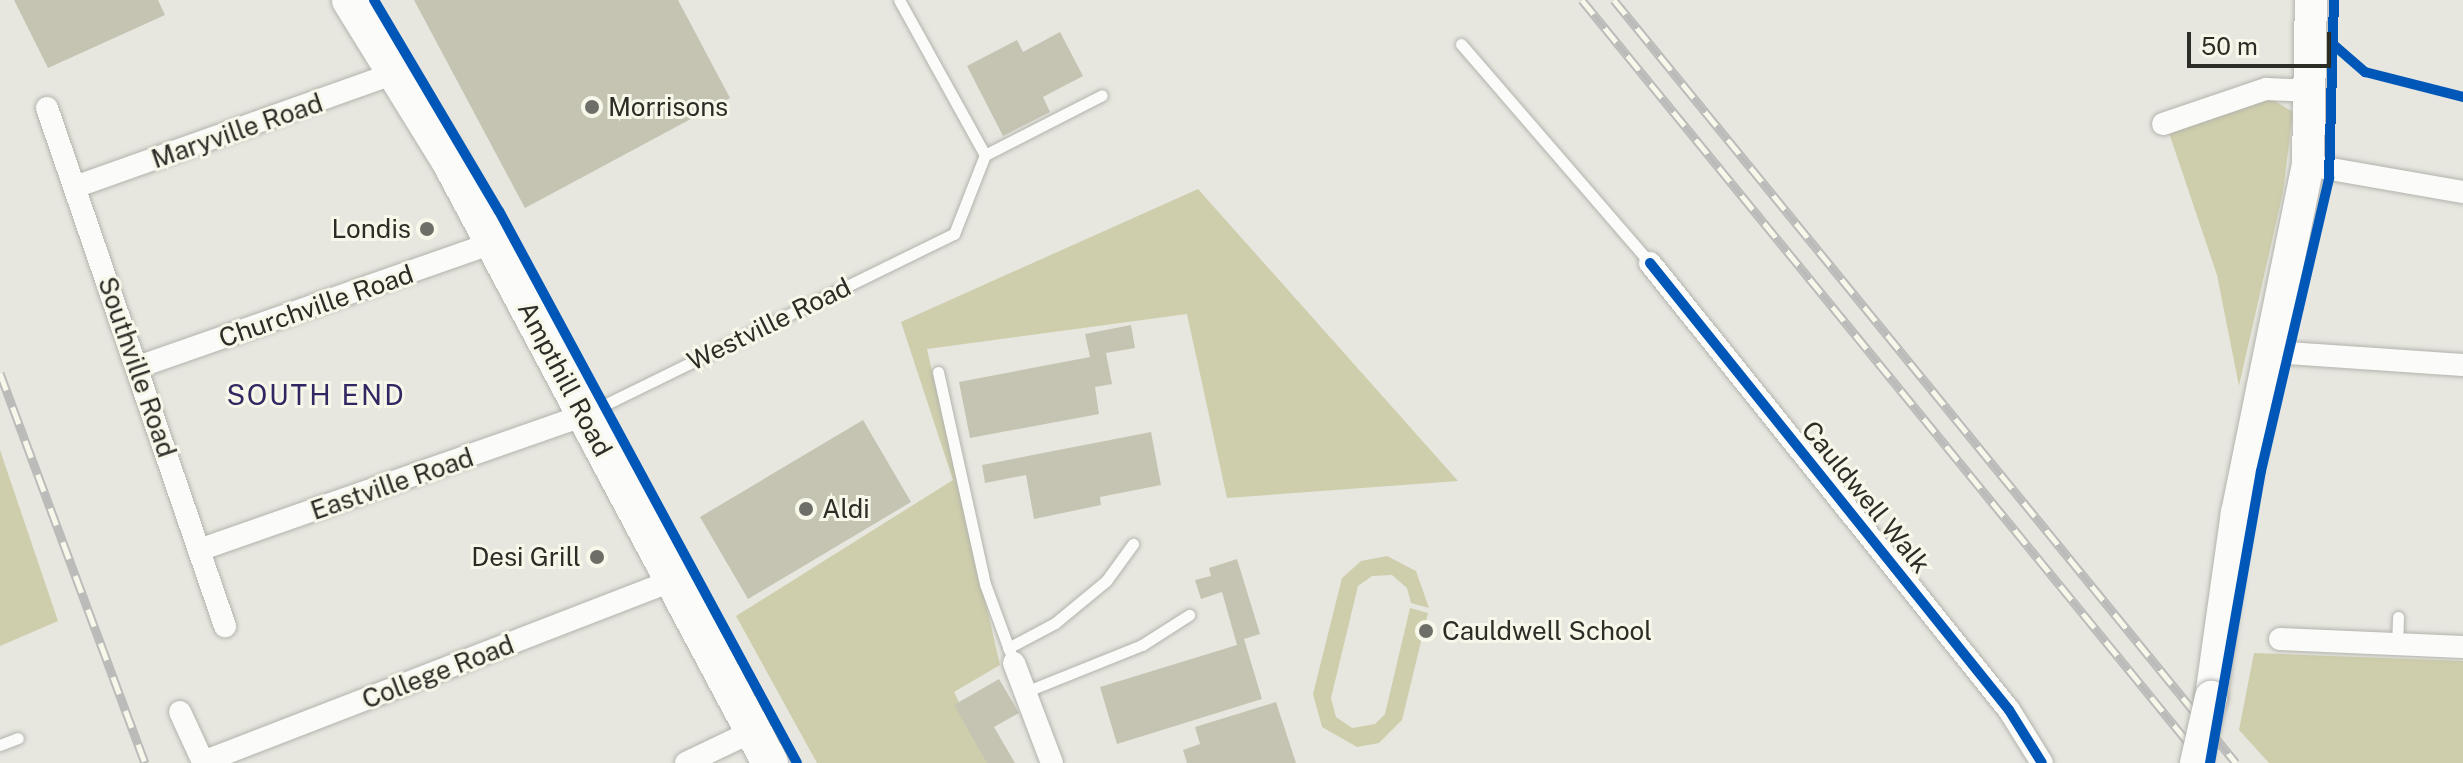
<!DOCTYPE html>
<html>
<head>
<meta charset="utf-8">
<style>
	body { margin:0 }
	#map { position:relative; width:2463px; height:763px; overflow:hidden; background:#e7e7e0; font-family:"Public Sans",sans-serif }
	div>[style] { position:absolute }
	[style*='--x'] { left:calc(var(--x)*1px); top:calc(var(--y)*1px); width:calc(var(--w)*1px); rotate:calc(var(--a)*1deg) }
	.green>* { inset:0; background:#ceceac }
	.building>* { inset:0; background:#c5c4b2 }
	.roads { filter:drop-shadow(0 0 2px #b3b3ad) drop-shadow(0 0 2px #b3b3ad) }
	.lane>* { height:11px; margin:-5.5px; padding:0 5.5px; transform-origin:5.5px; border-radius:5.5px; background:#fbfbfa }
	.street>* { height:22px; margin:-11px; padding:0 11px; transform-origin:11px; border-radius:11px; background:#fbfbfa }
	.secondary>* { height:32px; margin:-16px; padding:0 16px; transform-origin:16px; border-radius:16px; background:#fbfbfa }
	.primary>* { height:36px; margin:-18px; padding:0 18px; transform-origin:18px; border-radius:18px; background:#fbfbfa }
	.rail>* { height:9px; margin-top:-4.5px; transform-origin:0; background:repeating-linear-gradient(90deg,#f7f7ea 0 18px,#bbbbba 0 36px); box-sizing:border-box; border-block:2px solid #bbbbba }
	.bridges { filter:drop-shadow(0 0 2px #b3b3ad) drop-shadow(0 0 2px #b3b3ad) }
	.secondary-bridge>* { height:32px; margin:-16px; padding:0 16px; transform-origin:16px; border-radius:16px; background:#fbfbfa }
	.cycleway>* { height:10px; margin:-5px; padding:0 5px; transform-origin:5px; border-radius:5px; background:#0057b8 }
	.dots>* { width:22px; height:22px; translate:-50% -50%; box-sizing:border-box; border:4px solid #f7f7ea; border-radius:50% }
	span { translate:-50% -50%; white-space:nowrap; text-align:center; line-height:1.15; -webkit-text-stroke:6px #f7f7ea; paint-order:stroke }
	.poi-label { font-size:26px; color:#2d2d28 }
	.left { translate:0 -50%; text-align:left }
	.right { translate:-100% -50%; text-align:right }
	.street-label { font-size:26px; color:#2d2d28 }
	.neighbourhood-label { font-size:28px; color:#322762; letter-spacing:2px }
	.scale { position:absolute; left:2187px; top:32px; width:144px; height:36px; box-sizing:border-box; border:4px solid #2d2d28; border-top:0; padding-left:10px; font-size:24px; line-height:28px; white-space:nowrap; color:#2d2d28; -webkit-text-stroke:6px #f7f7ea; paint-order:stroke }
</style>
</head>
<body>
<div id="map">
	<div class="green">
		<i style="clip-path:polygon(2270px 98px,2293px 112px,2283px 192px,2239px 386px,2217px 275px,2168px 130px)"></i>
		<i style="clip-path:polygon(1198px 189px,1458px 481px,1227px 498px,1187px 314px,927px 349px,1000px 665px,954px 692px,990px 763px,817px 763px,736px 616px,953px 480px,901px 322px)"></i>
		<i style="clip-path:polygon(0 450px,58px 621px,0 646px)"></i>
		<i style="clip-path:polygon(1387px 556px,1416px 571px,1429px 608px,1411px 603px,1407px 588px,1392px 575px,1372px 576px,1358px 586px,1331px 698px,1336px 717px,1352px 728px,1375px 724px,1385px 714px,1410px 608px,1428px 613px,1402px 720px,1379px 743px,1357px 747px,1322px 727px,1313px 694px,1342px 578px,1361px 561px)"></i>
		<i style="clip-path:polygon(2254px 653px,2463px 661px,2463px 763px,2269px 763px,2239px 730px)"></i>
	</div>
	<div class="building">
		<i style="clip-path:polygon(14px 0,158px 0,165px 15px,48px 68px)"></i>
		<i style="clip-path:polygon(414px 0,678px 0,730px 98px,525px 208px)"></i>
		<i style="clip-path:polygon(1060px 32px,1083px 76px,1043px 97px,1050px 112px,1003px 136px,967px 66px,1017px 40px,1023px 52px)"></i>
		<i style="clip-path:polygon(1131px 325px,1135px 348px,1106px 353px,1112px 384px,1095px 387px,1099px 414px,970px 438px,959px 382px,1090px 357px,1085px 334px)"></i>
		<i style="clip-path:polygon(863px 420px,911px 502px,748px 599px,700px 517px)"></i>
		<i style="clip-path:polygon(1151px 432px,1161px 485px,1100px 497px,1101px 505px,1034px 519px,1026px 475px,985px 483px,982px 465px)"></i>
		<i style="clip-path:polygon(1237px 559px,1260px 634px,1244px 639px,1262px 699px,1117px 744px,1100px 687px,1237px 645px,1222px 592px,1201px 599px,1195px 580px,1211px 576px,1209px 568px)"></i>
		<i style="clip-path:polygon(999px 679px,1019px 713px,994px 727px,1015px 763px,987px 763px,954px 705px)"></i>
		<i style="clip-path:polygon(1276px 702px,1296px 763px,1187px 763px,1183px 750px,1200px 744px,1195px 727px)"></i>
	</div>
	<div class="roads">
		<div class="lane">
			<i style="--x:1461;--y:44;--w:289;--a:49.2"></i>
			<i style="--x:985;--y:155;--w:131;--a:-27.1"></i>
			<i style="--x:938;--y:372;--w:217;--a:77.5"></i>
			<i style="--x:985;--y:584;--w:84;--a:69.8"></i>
			<i style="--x:588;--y:413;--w:407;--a:-26.1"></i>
			<i style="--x:954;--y:234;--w:85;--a:-68.6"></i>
			<i style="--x:985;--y:155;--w:177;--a:-119"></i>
			<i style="--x:2397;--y:647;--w:30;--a:-88"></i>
			<i style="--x:1008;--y:648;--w:53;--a:-28"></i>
			<i style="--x:1055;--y:623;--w:66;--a:-39.5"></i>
			<i style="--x:1106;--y:581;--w:46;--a:-53.9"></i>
			<i style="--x:1025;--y:692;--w:126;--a:-21.9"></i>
			<i style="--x:1142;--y:645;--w:56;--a:-32.6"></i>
			<i style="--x:0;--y:745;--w:19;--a:-21"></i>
		</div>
		<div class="street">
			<i style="--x:47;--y:108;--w:548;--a:71.04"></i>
			<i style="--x:2163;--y:124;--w:109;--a:-18.8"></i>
			<i style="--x:2266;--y:89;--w:48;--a:2.4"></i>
			<i style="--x:2308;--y:165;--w:157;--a:9.9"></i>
			<i style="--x:75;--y:187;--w:343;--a:-19.6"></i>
			<i style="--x:1650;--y:263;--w:573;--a:51.23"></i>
			<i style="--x:2009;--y:710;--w:62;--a:58.1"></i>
			<i style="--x:2273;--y:352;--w:190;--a:3.9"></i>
			<i style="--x:138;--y:367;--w:377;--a:-19.3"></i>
			<i style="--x:199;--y:550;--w:408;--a:-19.3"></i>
			<i style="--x:2280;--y:639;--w:183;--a:2.5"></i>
			<i style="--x:1014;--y:663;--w:107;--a:69.2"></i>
			<i style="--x:180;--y:712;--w:55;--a:65.3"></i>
			<i style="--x:203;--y:762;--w:502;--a:-21.14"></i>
			<i style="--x:686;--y:763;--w:72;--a:-25.5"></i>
		</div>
		<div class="secondary">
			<i style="--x:2211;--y:697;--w:186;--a:-82"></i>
			<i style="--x:2237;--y:513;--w:355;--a:-78.5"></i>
			<i style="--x:2308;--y:165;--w:165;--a:-89"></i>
		</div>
		<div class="primary">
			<i style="--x:350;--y:0;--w:188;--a:58.3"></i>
			<i style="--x:449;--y:160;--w:683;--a:61.97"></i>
		</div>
	</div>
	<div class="rail">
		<i style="--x:1582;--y:0;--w:985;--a:50.77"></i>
		<i style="--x:1614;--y:0;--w:984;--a:50.81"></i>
		<i style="--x:0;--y:373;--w:416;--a:69.6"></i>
	</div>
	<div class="bridges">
		<div class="secondary-bridge">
			<i style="--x:2196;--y:763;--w:68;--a:-77.2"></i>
		</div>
	</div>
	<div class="cycleway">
		<i style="--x:374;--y:0;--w:245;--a:59.4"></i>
		<i style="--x:499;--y:211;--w:627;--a:61.64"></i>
		<i style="--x:2335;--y:46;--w:40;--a:41"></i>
		<i style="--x:2365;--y:72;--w:101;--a:14.3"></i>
		<i style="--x:1650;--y:263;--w:573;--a:51.23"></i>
		<i style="--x:2009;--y:710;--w:62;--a:58.1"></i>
		<i style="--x:2210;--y:763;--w:296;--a:-80.1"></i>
		<i style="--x:2261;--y:471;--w:301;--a:-76.9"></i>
		<i style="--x:2329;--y:178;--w:178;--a:-88.4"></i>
	</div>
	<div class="dots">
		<i style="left:592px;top:107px;background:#6e6e68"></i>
		<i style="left:427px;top:229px;background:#6e6e68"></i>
		<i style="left:806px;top:509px;background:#6e6e68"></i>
		<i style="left:597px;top:557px;background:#6e6e68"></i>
		<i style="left:1426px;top:631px;background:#6e6e68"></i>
	</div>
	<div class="poi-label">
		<span class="left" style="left:608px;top:107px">Morrisons</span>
		<span class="right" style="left:411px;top:229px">Londis</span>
		<span class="left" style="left:822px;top:509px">Aldi</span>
		<span class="right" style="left:581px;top:557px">Desi Grill</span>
		<span class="left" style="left:1442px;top:631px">Cauldwell School</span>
	</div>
	<div class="street-label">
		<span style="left:237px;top:131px;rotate:-19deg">Maryville Road</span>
		<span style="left:316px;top:306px;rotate:-19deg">Churchville Road</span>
		<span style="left:769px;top:324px;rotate:-26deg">Westville Road</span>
		<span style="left:137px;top:367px;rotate:71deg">Southville Road</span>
		<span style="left:565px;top:379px;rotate:62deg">Ampthill Road</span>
		<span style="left:392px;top:484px;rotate:-19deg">Eastville Road</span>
		<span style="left:1866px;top:497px;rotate:51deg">Cauldwell Walk</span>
		<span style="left:438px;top:672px;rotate:-21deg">College Road</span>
	</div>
	<div class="neighbourhood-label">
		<span style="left:316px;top:395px">SOUTH END</span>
	</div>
	<div class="scale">50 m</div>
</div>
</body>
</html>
